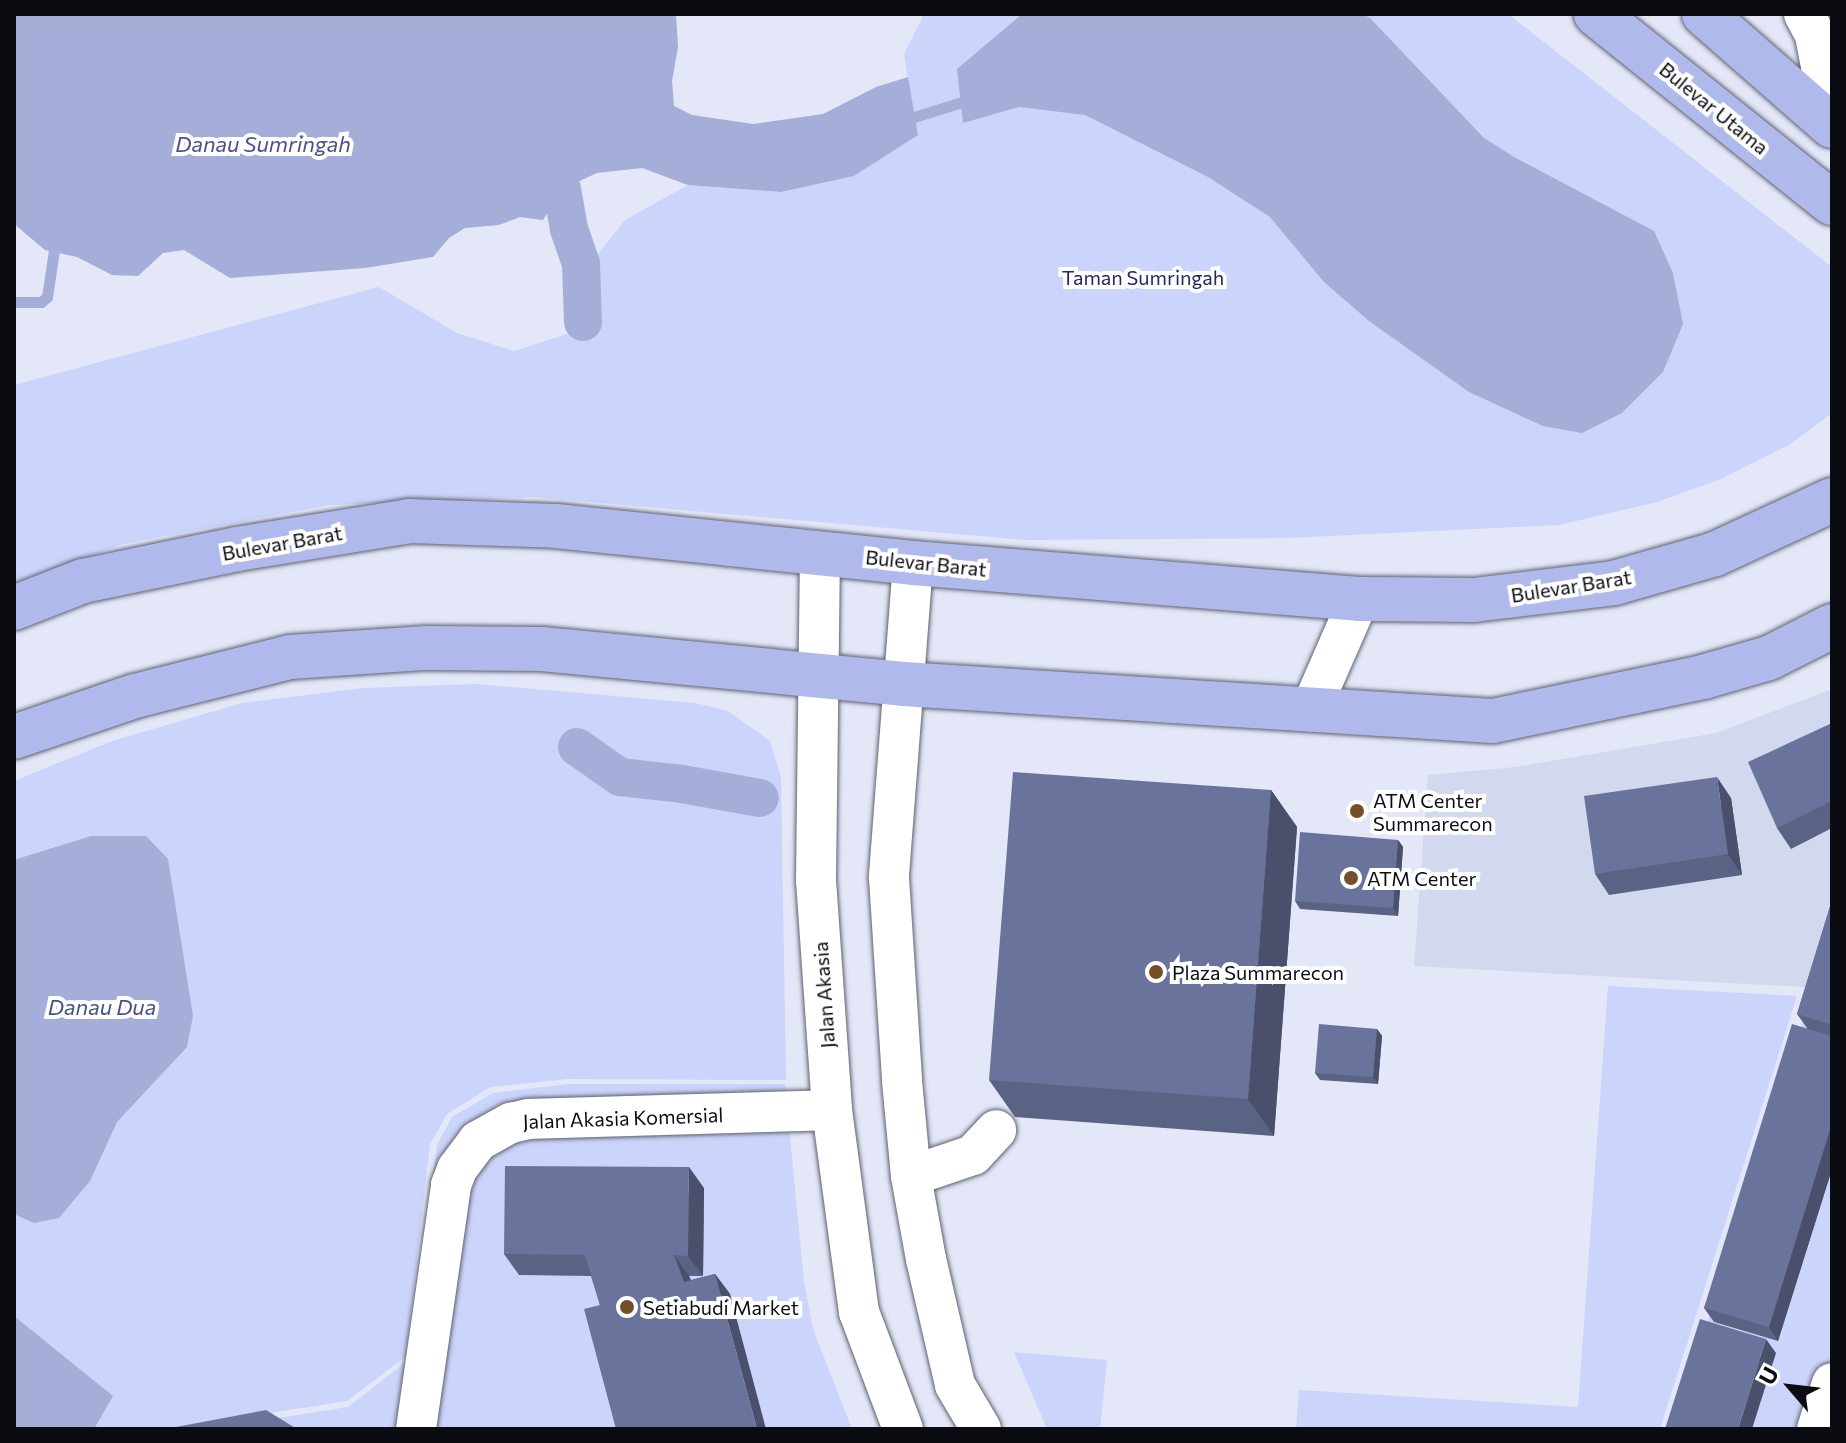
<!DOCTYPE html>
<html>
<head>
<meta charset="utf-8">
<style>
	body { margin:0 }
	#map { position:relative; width:1846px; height:1443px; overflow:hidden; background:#e3e7f8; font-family:Commissioner,sans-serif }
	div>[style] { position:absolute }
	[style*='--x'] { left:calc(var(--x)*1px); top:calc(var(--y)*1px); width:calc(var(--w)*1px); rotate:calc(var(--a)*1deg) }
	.built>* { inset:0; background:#d2d8ee }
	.green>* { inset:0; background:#cbd4fa }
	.water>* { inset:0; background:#a4aed9 }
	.stream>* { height:11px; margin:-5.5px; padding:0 5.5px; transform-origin:5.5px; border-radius:5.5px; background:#a4aed9 }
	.canal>* { height:38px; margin:-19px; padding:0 19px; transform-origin:19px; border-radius:19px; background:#a4aed9 }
	.roads { filter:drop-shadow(0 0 2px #5f6270) drop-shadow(0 0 2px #5f6270) }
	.minor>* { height:40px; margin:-20px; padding:0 20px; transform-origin:20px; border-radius:20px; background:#fff }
	.major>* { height:44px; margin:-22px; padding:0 22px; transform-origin:22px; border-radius:22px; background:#b0b9ec }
	.wall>* { inset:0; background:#5b6385 }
	.shaded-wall>* { inset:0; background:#4a506c }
	.building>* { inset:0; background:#6a739b }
	.dots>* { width:22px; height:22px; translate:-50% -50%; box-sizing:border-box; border:4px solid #fff; border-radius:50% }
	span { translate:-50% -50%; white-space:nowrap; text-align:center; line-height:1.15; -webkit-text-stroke:8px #fff; paint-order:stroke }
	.street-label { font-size:20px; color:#0b0c12 }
	.park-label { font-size:20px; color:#23295e }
	.poi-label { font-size:20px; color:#0b0c12 }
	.left { translate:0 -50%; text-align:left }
	.water-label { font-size:22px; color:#48518a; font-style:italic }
	.frame { position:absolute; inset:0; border:16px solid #0b0c12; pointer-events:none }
	.north { position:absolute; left:1750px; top:1347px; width:80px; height:80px; -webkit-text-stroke:6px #fff; paint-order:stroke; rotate:298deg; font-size:22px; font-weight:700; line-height:32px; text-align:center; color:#0b0c12 }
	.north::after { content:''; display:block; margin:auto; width:28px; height:36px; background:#0b0c12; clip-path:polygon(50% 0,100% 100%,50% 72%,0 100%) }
</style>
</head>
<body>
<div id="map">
	<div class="built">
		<i style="clip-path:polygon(1832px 689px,1832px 900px,1805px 987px,1414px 966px,1428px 775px,1516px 767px,1716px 733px)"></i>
	</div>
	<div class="green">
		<i style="clip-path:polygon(924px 14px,1508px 14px,1832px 267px,1832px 413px,1789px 445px,1721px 479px,1657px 502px,1559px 525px,1289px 538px,1024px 540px,533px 497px,330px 505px,123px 544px,14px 583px,14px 385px,379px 287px,457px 333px,514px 351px,598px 324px,597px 255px,625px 220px,688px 185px,781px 192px,854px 176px,917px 135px,904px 54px)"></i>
		<i style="clip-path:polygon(475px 684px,695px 703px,728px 711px,770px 741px,781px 778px,786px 1080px,568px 1079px,490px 1087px,447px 1114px,430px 1144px,406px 1356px,347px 1401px,168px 1429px,14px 1429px,14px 781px,112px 741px,242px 703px,364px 688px)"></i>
		<i style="clip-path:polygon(1832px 929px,1832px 1429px,1674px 1429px)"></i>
		<i style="clip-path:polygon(1608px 986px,1797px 996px,1660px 1429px,1296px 1429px,1299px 1390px,1578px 1407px)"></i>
		<i style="clip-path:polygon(568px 1084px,785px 1084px,804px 1282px,813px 1329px,852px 1429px,208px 1429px,348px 1407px,411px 1358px,437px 1145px,452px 1117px,493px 1093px)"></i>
		<i style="clip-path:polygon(1014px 1352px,1107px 1360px,1100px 1429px,1047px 1429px)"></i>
	</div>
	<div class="water">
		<i style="clip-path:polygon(14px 14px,676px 14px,678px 47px,672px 81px,674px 106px,692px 115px,753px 124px,823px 114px,876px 87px,908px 77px,918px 135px,854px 176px,781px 192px,688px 185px,642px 168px,597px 173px,562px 189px,543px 220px,520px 217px,499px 225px,465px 228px,449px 238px,433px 257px,365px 268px,230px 278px,184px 250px,163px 253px,138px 276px,112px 275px,77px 257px,45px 250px,14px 224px)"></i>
		<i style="clip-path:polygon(1022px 14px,1362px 14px,1370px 18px,1484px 138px,1514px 157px,1654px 231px,1673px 273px,1683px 324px,1663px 372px,1622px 413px,1582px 433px,1543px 426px,1469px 392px,1369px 321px,1324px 282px,1270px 217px,1208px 177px,1085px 115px,1019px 107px,963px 123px,957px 69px)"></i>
		<i style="clip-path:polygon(91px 836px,146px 836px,168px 859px,193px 1016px,187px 1047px,117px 1122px,90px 1181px,59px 1218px,34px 1223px,14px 1214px,14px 860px)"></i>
		<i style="clip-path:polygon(14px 1316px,113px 1396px,94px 1429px,14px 1429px)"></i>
	</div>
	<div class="stream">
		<i style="--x:901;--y:121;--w:74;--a:-17.2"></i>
		<i style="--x:14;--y:302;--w:27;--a:0"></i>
		<i style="--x:41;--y:302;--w:8;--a:-40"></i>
		<i style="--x:47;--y:297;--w:61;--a:-81.5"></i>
	</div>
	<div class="canal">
		<i style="--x:562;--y:189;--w:41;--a:80.1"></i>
		<i style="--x:569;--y:229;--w:37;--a:71"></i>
		<i style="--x:581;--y:264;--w:58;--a:88"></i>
		<i style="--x:577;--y:747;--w:52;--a:34.9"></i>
		<i style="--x:620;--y:777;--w:62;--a:6.4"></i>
		<i style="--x:682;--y:784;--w:79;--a:10.2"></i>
	</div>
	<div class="roads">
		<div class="minor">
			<i style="--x:1804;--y:14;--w:24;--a:62"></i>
			<i style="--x:1815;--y:35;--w:43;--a:79.2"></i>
			<i style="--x:1823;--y:77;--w:36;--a:98"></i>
			<i style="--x:820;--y:552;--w:328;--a:90.7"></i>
			<i style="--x:816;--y:880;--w:231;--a:86"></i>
			<i style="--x:832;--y:1110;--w:204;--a:82.4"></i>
			<i style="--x:859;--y:1312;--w:125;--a:69.4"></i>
			<i style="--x:913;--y:563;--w:316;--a:94.4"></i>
			<i style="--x:889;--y:878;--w:203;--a:86.3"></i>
			<i style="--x:902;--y:1081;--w:95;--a:84.6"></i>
			<i style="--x:911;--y:1176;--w:84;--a:79.8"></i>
			<i style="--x:926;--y:1259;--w:129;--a:77"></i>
			<i style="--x:955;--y:1385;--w:51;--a:59.4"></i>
			<i style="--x:1310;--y:711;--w:122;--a:-66.4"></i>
			<i style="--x:911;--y:1176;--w:65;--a:-18.7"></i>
			<i style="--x:973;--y:1155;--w:34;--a:-47"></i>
			<i style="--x:416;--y:1429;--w:246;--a:-81.8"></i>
			<i style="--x:451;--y:1185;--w:17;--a:-69"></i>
			<i style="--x:457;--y:1169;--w:35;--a:-53"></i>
			<i style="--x:478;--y:1141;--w:38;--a:-29"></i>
			<i style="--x:511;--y:1123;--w:18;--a:-13"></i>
			<i style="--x:529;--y:1119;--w:303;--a:-1.7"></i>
			<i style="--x:1817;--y:1429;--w:48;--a:-71.9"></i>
		</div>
		<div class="major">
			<i style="--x:1596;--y:14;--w:302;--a:38.7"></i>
			<i style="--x:1704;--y:14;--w:170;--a:41.2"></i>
			<i style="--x:14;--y:608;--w:74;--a:-21.4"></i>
			<i style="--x:83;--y:581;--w:157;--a:-11.7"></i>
			<i style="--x:237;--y:549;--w:174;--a:-9.2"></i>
			<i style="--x:409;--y:521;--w:147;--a:1.9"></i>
			<i style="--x:556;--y:526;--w:359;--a:5.9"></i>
			<i style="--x:913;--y:563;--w:447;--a:4.6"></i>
			<i style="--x:1359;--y:599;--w:115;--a:0.5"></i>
			<i style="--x:1474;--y:600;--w:141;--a:-6.9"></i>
			<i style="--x:1614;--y:583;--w:105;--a:-16"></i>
			<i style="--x:1715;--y:554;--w:129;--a:-24.8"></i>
			<i style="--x:14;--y:737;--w:128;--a:-18.7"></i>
			<i style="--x:135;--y:696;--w:160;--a:-14.1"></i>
			<i style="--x:290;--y:657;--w:137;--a:-3.8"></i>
			<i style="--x:427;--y:648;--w:115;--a:0.5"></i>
			<i style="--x:542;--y:649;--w:363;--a:5.5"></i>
			<i style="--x:903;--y:684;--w:591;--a:3.59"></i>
			<i style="--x:1493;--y:721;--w:215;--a:-11.8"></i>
			<i style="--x:1703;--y:677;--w:69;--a:-16.1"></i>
			<i style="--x:1769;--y:658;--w:71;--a:-26.9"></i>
		</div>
	</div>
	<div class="wall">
		<i style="clip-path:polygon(1832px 723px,1832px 828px,1791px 849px,1777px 828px)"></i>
		<i style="clip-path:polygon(1271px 790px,1297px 827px,1274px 1136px,1015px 1117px,989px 1080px)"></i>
		<i style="clip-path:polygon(1731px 798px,1742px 875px,1609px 895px,1595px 874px)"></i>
		<i style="clip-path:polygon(1398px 840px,1403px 847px,1398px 916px,1300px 909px,1295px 901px)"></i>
		<i style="clip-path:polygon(1832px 900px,1832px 1169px,1778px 1341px,1714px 1322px,1704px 1308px,1807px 1028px,1797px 1014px)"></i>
		<i style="clip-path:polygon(1377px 1029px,1382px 1036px,1378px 1084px,1320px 1080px,1315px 1073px)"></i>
		<i style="clip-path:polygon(704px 1188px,703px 1276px,689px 1276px,691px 1280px,715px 1274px,730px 1294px,600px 1305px,591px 1276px,519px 1275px,504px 1254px)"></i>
	</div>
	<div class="shaded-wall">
		<i style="clip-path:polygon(1717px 777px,1731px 798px,1742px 875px,1728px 854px)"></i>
		<i style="clip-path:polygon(1271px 790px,1297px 827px,1274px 1136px,1248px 1099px)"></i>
		<i style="clip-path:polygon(1398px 840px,1403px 847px,1398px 916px,1393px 908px)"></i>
		<i style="clip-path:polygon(1377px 1029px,1382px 1036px,1378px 1084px,1373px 1077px)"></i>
		<i style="clip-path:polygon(1832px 1123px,1832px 1169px,1778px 1341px,1769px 1327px)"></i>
		<i style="clip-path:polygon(689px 1167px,704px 1188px,703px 1276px,688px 1256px)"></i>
		<i style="clip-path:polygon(674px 1255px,689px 1276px,699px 1303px,684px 1282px)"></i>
		<i style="clip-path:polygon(715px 1274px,730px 1294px,766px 1429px,757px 1429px)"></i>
		<i style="clip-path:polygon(1766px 1339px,1776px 1353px,1752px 1429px,1738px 1429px)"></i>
	</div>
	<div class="building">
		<i style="clip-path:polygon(1832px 723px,1832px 801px,1777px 828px,1748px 762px)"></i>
		<i style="clip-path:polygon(1013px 772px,1271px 790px,1248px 1099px,989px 1080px)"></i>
		<i style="clip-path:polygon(1717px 777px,1728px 854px,1595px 874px,1584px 796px)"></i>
		<i style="clip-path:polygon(1300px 832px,1398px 840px,1393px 908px,1295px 901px)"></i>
		<i style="clip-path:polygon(1832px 900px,1832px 1025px,1797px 1014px)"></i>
		<i style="clip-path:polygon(1319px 1024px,1377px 1029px,1373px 1077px,1315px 1073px)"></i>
		<i style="clip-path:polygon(1792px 1024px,1832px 1036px,1832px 1123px,1769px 1327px,1704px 1308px)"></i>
		<i style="clip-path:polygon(505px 1166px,689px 1167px,688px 1256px,674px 1255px,684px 1282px,715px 1274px,757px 1429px,616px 1429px,584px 1309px,600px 1305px,585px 1255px,504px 1254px)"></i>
		<i style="clip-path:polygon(1700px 1319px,1766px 1339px,1738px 1429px,1665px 1429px)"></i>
		<i style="clip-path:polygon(266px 1410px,297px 1429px,165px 1429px)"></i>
	</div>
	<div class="dots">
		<i style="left:1357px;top:811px;background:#744f2a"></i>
		<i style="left:1351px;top:878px;background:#744f2a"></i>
		<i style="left:1156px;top:972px;background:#744f2a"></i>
		<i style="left:627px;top:1307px;background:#744f2a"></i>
	</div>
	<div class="street-label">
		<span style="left:1714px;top:108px;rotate:39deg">Bulevar Utama</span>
		<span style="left:282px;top:543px;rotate:-10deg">Bulevar Barat</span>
		<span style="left:926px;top:563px;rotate:6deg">Bulevar Barat</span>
		<span style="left:1571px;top:586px;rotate:-9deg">Bulevar Barat</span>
		<span style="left:824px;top:995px;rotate:-94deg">Jalan Akasia</span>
		<span style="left:623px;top:1118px;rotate:-2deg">Jalan Akasia Komersial</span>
	</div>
	<div class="park-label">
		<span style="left:1143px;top:277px">Taman Sumringah</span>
	</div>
	<div class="poi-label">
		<span class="left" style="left:1373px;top:812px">ATM Center<br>Summarecon</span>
		<span class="left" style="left:1367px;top:878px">ATM Center</span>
		<span class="left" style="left:1172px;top:972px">Plaza Summarecon</span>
		<span class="left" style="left:643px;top:1307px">Setiabudi Market</span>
	</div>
	<div class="water-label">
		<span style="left:263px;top:144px">Danau Sumringah</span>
		<span style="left:102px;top:1007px">Danau Dua</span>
	</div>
	<div class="frame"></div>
	<div class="north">U</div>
</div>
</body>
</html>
